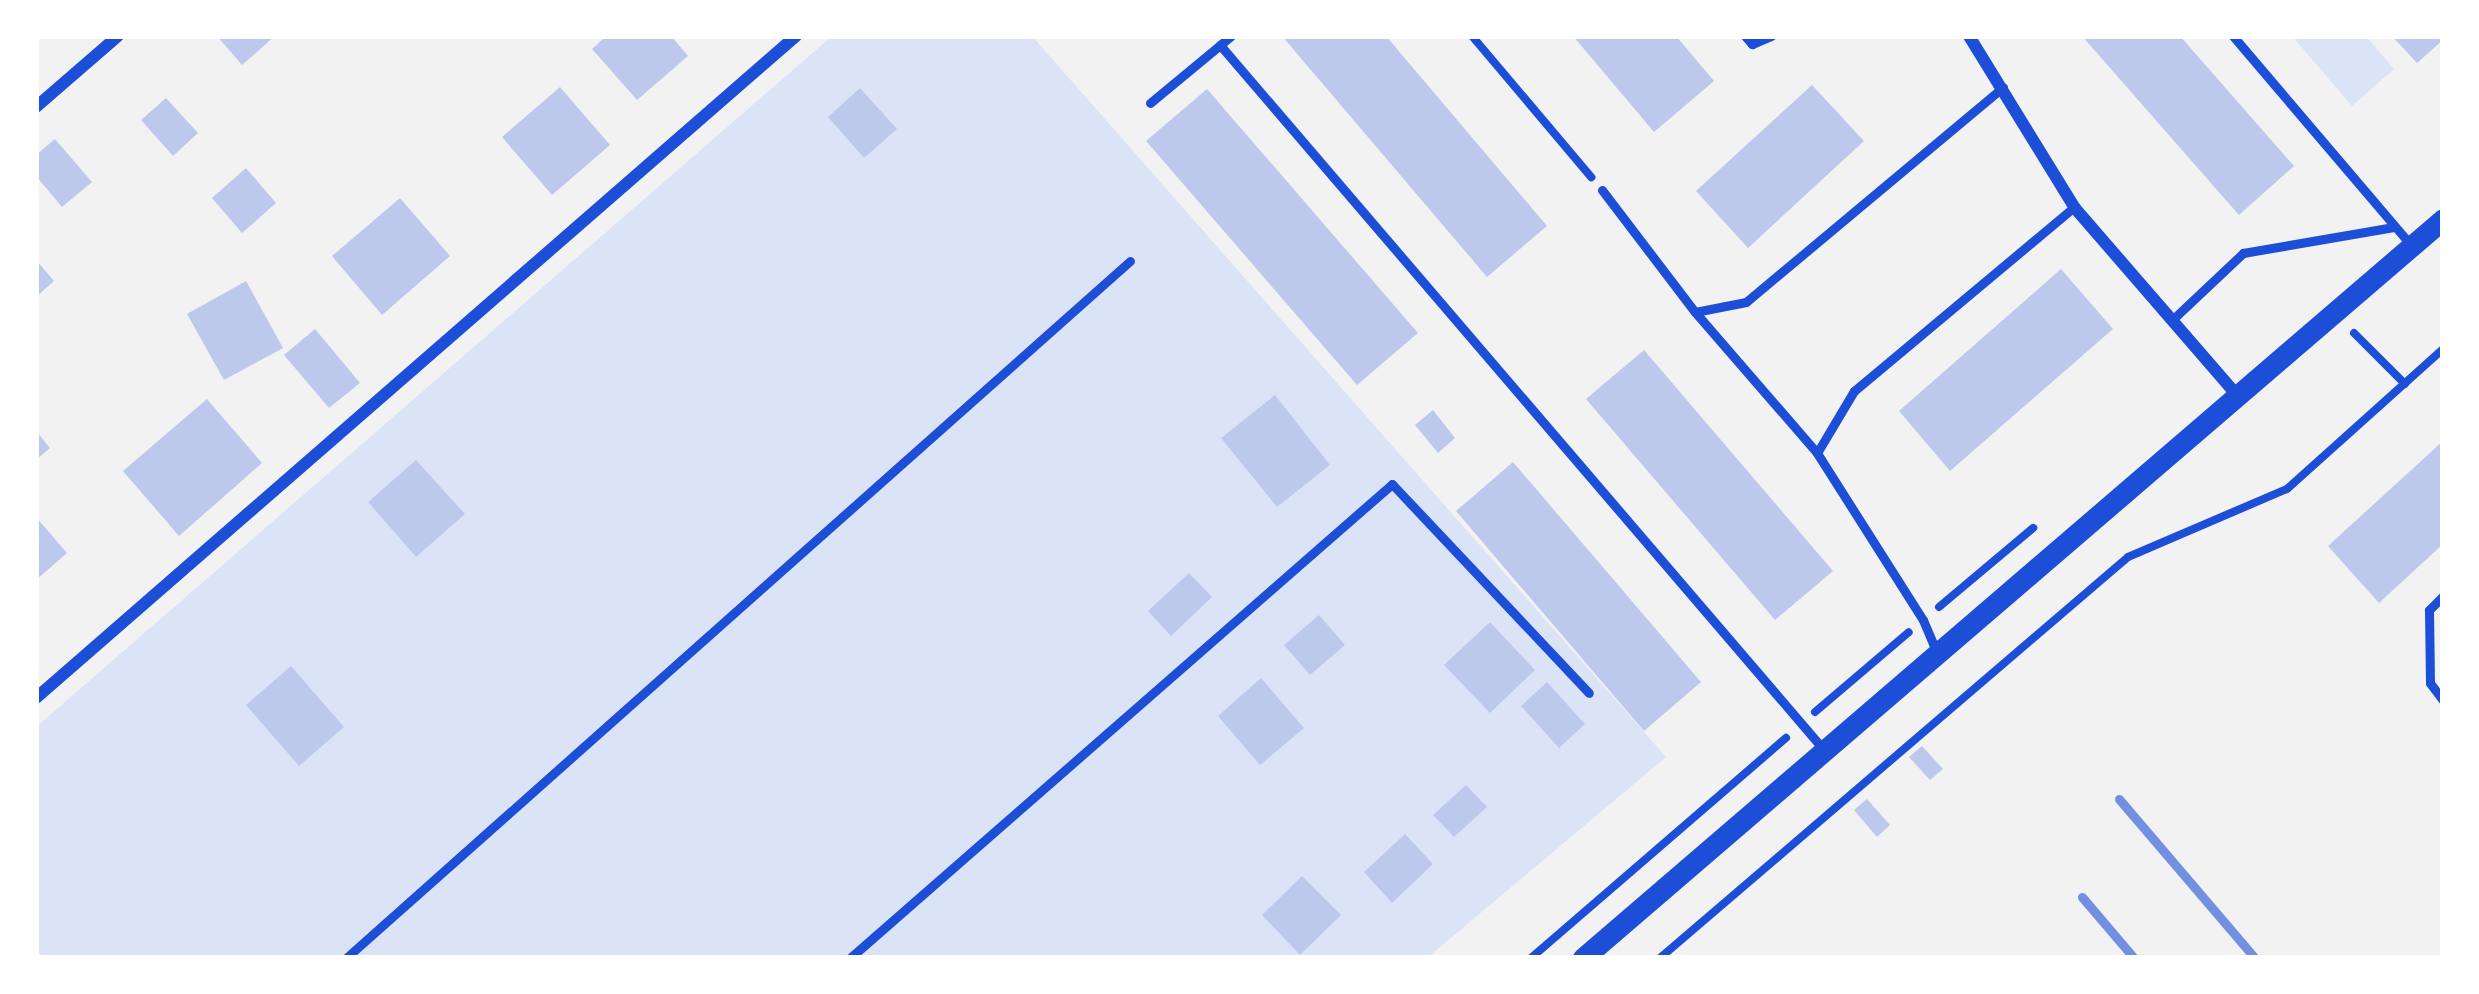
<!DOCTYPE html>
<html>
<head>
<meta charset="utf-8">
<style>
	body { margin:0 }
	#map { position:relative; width:2479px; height:994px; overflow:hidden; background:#f2f2f2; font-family:Arial,sans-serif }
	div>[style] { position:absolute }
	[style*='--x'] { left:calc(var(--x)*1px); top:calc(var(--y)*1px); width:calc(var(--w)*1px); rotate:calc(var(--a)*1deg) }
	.green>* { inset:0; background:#dbe4f7 }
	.building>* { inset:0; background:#bdc9ec }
	.path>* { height:8px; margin:-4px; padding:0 4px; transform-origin:4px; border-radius:4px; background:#1d4ed8 }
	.service>* { height:9px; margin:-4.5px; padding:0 4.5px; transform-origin:4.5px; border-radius:4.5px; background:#1d4ed8 }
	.minor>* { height:12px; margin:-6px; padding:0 6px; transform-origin:6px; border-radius:6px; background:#1d4ed8 }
	.tertiary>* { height:21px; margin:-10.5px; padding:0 10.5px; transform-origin:10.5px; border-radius:10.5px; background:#1d4ed8 }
	.rail>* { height:9px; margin:-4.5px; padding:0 4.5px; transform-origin:4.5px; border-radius:4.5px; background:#7290e2 }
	span { translate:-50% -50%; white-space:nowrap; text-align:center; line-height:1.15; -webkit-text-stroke:9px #fff; paint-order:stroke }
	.frame { position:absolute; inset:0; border:39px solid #fff; pointer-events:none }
</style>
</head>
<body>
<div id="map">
	<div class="green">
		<i style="clip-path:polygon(832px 36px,1032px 36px,1666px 757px,1427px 958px,36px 958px,36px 727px)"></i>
		<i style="clip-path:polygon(2292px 36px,2366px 36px,2394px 69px,2352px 106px)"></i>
	</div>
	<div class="building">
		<i style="clip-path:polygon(217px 36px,275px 36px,242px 65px)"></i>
		<i style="clip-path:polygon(606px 36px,671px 36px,688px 56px,637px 100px,592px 49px)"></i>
		<i style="clip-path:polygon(1282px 36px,1386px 36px,1547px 226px,1487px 277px)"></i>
		<i style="clip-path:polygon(1573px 36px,1676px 36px,1714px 81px,1654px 132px)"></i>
		<i style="clip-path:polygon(2082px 36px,2180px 36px,2294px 166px,2239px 215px)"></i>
		<i style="clip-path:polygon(2392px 36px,2443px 36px,2443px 40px,2417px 63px)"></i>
		<i style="clip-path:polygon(1812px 85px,1864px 141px,1748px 248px,1696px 191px)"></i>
		<i style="clip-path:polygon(560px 87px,610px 145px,552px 195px,502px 137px)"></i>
		<i style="clip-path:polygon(860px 88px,897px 129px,864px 158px,828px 117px)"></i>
		<i style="clip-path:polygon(1207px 89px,1418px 333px,1357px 385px,1146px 141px)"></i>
		<i style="clip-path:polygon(166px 98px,198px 133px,173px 156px,141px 120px)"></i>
		<i style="clip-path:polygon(55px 139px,92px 182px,62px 207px,36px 176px,36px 155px)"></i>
		<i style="clip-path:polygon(246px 168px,276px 203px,242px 233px,212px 198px)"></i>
		<i style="clip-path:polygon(400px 198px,450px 256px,382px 315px,332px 256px)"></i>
		<i style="clip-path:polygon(36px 260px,54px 281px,36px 297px)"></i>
		<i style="clip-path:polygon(2061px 269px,2113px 329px,1950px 471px,1899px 411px)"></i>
		<i style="clip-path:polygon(246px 281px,283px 348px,224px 380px,187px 314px)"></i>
		<i style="clip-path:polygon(315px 329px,360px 383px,329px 408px,284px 355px)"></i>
		<i style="clip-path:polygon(1644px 350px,1833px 571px,1775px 620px,1586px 399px)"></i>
		<i style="clip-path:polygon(1275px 395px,1330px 465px,1277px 507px,1221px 438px)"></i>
		<i style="clip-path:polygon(207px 399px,262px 463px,179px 536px,123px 471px)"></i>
		<i style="clip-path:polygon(1433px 410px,1455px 438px,1438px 453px,1415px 425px)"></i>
		<i style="clip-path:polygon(36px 431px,50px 448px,36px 460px)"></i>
		<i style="clip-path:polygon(2443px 441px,2443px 544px,2379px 603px,2328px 546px)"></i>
		<i style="clip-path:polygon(416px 460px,465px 514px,416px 557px,368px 502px)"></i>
		<i style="clip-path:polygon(1513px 462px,1701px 682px,1644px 731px,1456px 511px)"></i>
		<i style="clip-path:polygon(36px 517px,67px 553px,36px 580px)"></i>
		<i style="clip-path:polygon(1189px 573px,1212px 597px,1171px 636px,1148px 611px)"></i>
		<i style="clip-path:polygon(1319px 615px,1345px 645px,1310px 675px,1284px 645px)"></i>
		<i style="clip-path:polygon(1490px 622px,1535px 670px,1490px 713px,1444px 665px)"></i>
		<i style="clip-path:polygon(291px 666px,344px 727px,299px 766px,246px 705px)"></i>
		<i style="clip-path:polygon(1261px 678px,1304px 728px,1260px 765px,1218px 716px)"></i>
		<i style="clip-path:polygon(1547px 682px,1585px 724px,1559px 748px,1521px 706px)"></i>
		<i style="clip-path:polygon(1922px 746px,1943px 769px,1930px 780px,1909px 757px)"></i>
		<i style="clip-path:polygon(1466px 785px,1487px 807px,1454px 837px,1433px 815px)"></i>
		<i style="clip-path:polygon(1867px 799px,1890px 825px,1877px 837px,1854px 810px)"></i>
		<i style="clip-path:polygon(1405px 834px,1433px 864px,1392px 903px,1364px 872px)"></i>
		<i style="clip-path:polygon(1302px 876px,1341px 915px,1300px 955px,1262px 915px)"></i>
	</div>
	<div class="path">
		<i style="--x:1472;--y:36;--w:185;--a:49.8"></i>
		<i style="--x:2354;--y:333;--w:72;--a:45"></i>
		<i style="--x:1939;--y:607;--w:123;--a:-40"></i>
		<i style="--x:1815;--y:712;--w:123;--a:-40.4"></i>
		<i style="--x:1531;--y:958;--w:337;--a:-40.8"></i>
		<i style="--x:1660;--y:958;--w:616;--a:-40.59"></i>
		<i style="--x:2128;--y:557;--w:173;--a:-23.2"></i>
		<i style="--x:2287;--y:489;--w:210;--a:-41.9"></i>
	</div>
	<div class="service">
		<i style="--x:1745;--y:36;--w:11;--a:49"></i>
		<i style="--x:1752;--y:44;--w:21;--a:-23"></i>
		<i style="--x:2233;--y:36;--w:276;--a:49.6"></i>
		<i style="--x:1220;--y:45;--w:928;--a:49.41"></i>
		<i style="--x:1150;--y:103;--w:105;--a:-39.6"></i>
		<i style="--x:1602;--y:190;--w:153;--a:52.7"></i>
		<i style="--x:1695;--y:312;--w:186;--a:49.1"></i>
		<i style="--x:1817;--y:453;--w:198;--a:57.6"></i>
		<i style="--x:1923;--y:620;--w:33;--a:67"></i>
		<i style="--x:1695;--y:312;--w:52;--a:-11.1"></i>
		<i style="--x:1746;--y:302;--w:335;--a:-39.9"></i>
		<i style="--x:2172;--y:320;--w:98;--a:-43.3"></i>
		<i style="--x:2243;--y:253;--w:153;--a:-9.8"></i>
		<i style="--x:1817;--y:453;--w:72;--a:-59.2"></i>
		<i style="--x:1854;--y:391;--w:287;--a:-39.9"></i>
		<i style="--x:2443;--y:596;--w:20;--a:135"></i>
		<i style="--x:2429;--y:610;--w:73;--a:89.2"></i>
		<i style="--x:2430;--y:683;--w:21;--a:53"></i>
		<i style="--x:346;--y:958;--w:1049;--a:-41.64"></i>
		<i style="--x:850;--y:958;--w:720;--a:-41.17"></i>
		<i style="--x:1392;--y:484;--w:287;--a:46.7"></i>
	</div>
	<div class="minor">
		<i style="--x:1969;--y:36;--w:201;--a:58.4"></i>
		<i style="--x:2074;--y:207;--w:250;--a:49.1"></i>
		<i style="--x:36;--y:107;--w:108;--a:-40.9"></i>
		<i style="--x:36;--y:698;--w:1008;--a:-41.06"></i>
	</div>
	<div class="tertiary">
		<i style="--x:1583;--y:958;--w:1134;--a:-40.67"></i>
	</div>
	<div class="rail">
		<i style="--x:2119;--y:799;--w:209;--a:49.5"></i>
		<i style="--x:2082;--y:897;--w:80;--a:49.6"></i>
	</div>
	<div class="frame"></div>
</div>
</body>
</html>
